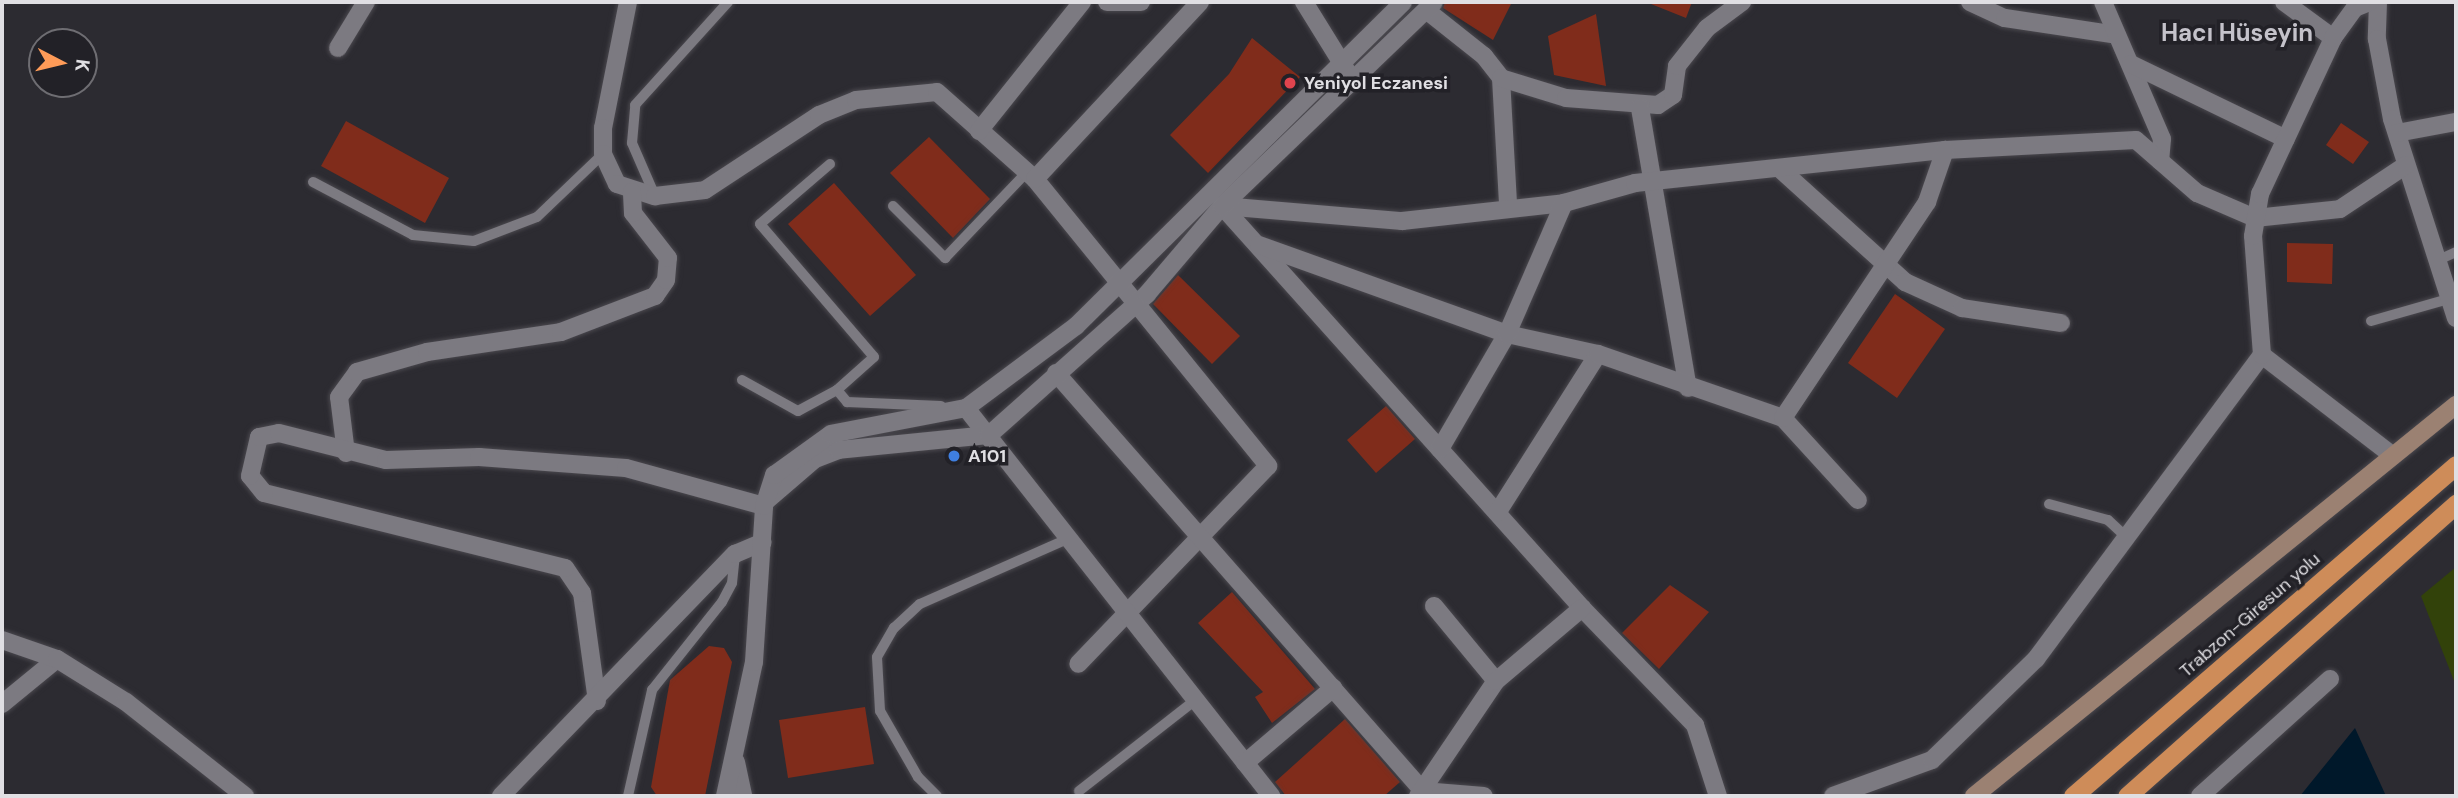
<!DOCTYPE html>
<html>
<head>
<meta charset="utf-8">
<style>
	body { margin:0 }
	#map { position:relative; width:2458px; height:798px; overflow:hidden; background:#2c2b31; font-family:"DM Sans",sans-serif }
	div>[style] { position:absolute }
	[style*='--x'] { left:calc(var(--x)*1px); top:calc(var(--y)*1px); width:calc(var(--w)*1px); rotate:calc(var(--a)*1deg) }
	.green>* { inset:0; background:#32420a }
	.water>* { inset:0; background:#00182a }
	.building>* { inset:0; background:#802c1b }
	.roads { filter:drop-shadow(0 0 2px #4a484e) drop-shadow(0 0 2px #4a484e) }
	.service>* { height:10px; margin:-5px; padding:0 5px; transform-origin:5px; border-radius:5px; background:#7c7a81 }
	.minor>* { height:18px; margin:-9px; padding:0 9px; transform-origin:9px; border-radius:9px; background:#7c7a81 }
	.tertiary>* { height:18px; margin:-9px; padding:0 9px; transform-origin:9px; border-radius:9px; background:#7c7a81 }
	.secondary>* { height:18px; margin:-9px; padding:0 9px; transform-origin:9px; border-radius:9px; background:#9b8172 }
	.trunk>* { height:19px; margin:-9.5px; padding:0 9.5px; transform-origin:9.5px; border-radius:9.5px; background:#ce8c59 }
	.dots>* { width:19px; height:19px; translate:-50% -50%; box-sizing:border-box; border:4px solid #222127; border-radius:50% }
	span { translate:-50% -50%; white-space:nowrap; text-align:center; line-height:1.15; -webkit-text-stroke:7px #222127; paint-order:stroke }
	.poi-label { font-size:18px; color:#e0dfe3; font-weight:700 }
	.left { translate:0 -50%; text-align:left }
	.street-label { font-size:18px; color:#e0dfe3 }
	.district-label { font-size:24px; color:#c4c2ca; font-weight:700 }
	.frame { position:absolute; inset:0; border:4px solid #e0dfe3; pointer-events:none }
	.north { position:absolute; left:28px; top:28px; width:70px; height:70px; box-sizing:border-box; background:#222127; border:2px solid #6e6d72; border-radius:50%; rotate:97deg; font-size:19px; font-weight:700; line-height:28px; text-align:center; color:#e0dfe3 }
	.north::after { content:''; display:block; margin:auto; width:24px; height:32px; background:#fe9b58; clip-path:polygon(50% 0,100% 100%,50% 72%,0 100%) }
</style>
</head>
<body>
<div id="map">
	<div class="green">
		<i style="clip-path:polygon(2456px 567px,2456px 686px,2421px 596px)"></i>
	</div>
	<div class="water">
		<i style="clip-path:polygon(2355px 728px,2386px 796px,2300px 796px)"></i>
	</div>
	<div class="building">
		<i style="clip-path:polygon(1445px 2px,1512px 2px,1493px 40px,1443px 8px)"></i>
		<i style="clip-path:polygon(1646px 2px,1692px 2px,1686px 18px)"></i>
		<i style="clip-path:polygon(1596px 14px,1606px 86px,1554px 75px,1548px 36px)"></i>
		<i style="clip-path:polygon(1252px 38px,1300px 77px,1208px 173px,1170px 135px,1229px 74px)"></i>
		<i style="clip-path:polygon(346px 121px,449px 178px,425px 223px,321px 166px)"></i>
		<i style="clip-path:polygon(2341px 123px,2369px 142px,2353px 164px,2326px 145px)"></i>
		<i style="clip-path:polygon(929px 137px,990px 199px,953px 238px,890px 173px)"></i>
		<i style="clip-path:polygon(834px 183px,916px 275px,870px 316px,788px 224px)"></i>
		<i style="clip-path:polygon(2287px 243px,2333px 244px,2332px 284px,2287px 282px)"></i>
		<i style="clip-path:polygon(1178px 275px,1240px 336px,1212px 364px,1153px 304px)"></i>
		<i style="clip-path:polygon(1895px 294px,1945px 329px,1897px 398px,1848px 363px)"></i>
		<i style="clip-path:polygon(1386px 406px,1415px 439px,1376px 473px,1347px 440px)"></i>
		<i style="clip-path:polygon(1670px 585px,1709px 612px,1659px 669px,1622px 633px)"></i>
		<i style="clip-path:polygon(1232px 592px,1315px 689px,1272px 723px,1255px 697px,1263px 692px,1198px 623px)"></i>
		<i style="clip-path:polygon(709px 646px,724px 648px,732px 662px,705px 796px,657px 796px,651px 787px,670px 680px)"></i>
		<i style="clip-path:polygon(865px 707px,874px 764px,788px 778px,779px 720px)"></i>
		<i style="clip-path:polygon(1345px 719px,1400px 782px,1384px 796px,1286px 796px,1275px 782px)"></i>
	</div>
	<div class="roads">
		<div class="service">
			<i style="--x:830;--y:164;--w:92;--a:139.4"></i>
			<i style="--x:760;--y:224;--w:175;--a:49.4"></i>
			<i style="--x:874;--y:357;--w:50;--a:138.3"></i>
			<i style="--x:837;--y:390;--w:16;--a:50"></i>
			<i style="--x:847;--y:402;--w:94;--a:2.4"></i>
			<i style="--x:313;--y:182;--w:113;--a:27.9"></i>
			<i style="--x:413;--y:235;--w:61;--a:5.6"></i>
			<i style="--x:474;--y:241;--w:67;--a:-20.9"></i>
			<i style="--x:537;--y:217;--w:91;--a:-43.7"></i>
			<i style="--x:655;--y:196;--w:58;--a:-113.5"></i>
			<i style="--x:632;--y:143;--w:38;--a:-85"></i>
			<i style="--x:635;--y:105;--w:139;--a:-47.9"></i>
			<i style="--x:893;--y:206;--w:74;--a:45"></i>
			<i style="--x:945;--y:258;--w:119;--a:-46.4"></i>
			<i style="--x:2436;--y:261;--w:22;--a:-24"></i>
			<i style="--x:2371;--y:321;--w:80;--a:-15.9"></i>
			<i style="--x:742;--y:380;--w:64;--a:29"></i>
			<i style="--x:798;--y:411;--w:44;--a:-28.3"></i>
			<i style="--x:2049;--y:504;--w:61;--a:15.2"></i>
			<i style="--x:2108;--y:520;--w:26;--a:43"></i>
			<i style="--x:1079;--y:791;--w:146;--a:-38"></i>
			<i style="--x:628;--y:796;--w:109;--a:-77.2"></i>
			<i style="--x:652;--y:690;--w:112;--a:-51.5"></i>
			<i style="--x:722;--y:602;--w:21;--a:-62"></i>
			<i style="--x:732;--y:583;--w:29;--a:-84"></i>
			<i style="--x:937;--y:796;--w:27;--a:-135"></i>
			<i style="--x:918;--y:777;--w:76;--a:-119.9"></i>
			<i style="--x:880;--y:711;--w:54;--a:-93.2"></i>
			<i style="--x:877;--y:657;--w:34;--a:-60"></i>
			<i style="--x:894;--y:628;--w:35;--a:-43"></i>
			<i style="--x:920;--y:604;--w:158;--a:-23.8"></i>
		</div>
		<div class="minor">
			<i style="--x:628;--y:2;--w:128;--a:101.2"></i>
			<i style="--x:603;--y:128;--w:26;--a:90"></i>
			<i style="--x:603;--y:154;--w:33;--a:65"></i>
			<i style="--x:617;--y:184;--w:40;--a:18"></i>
			<i style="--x:655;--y:196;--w:50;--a:-6.8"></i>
			<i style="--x:705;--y:190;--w:136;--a:-33.3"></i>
			<i style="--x:819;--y:115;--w:40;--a:-22"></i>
			<i style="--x:856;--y:100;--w:81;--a:-5.6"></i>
			<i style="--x:937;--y:92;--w:131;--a:41.6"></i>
			<i style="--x:1035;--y:179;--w:370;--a:50.9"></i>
			<i style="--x:1268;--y:466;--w:274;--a:133.8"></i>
			<i style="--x:1107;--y:2;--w:34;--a:0"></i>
			<i style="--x:1304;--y:2;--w:84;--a:58.2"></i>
			<i style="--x:1970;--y:2;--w:38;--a:25"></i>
			<i style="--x:2005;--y:18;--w:113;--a:8.6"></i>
			<i style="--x:2103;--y:2;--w:149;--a:66.7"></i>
			<i style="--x:2162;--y:139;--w:22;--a:95"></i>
			<i style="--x:2284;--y:2;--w:61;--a:36.3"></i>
			<i style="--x:2378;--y:2;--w:37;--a:92"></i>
			<i style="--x:2377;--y:39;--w:81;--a:79.4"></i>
			<i style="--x:2392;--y:119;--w:209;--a:72.2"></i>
			<i style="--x:1426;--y:10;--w:74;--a:38.4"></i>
			<i style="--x:1484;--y:56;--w:28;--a:52"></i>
			<i style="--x:1501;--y:78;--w:127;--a:86.8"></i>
			<i style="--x:338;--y:48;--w:54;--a:-58.7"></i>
			<i style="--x:2131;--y:64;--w:172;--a:25.8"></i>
			<i style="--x:1501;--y:78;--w:68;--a:17.1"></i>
			<i style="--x:1566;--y:98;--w:92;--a:4.4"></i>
			<i style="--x:1658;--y:105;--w:18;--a:-34"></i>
			<i style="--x:1673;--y:95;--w:29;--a:-82"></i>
			<i style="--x:1677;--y:66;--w:48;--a:-51.7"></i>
			<i style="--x:1707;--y:28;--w:44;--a:-36.6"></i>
			<i style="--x:1640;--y:108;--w:284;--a:80.3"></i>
			<i style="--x:979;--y:131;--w:165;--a:-51.4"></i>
			<i style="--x:2397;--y:133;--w:60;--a:-10.6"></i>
			<i style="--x:1779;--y:168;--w:170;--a:42.1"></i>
			<i style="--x:1905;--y:282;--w:63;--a:24.5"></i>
			<i style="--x:1962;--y:308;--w:100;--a:8.6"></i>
			<i style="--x:1035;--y:179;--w:242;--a:-47"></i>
			<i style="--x:1222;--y:206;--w:181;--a:4.8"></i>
			<i style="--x:1402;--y:221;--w:163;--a:-6.3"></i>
			<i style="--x:1564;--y:203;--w:74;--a:-15.7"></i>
			<i style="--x:1635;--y:183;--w:312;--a:-6.1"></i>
			<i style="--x:1945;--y:150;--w:191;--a:-3"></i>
			<i style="--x:2136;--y:140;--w:81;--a:41"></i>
			<i style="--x:2197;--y:193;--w:63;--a:23.3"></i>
			<i style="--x:2255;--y:218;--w:85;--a:-6"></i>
			<i style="--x:2340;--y:209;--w:79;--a:-33.7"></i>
			<i style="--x:1222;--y:206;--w:540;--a:48.15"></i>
			<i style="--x:1582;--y:608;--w:163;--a:46"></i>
			<i style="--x:1695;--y:725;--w:75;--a:72.1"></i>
			<i style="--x:1259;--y:245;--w:263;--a:19.7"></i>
			<i style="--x:1507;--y:334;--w:93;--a:12.4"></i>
			<i style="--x:1598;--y:354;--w:188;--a:122.4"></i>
			<i style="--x:1598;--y:354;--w:196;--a:19.1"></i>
			<i style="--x:1783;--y:418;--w:111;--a:47.6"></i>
			<i style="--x:2262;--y:355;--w:165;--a:37.6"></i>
			<i style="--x:1056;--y:373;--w:556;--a:48.72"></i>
			<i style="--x:1423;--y:791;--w:61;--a:4.7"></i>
			<i style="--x:966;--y:408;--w:494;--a:51.8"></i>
			<i style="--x:1783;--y:418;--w:260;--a:-56.3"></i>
			<i style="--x:1927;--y:202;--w:55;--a:-70.9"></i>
			<i style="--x:1440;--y:449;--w:133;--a:-59.8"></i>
			<i style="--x:1507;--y:334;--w:143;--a:-66.5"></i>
			<i style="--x:346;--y:453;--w:56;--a:-97.1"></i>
			<i style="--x:339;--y:397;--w:31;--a:-54"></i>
			<i style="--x:357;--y:372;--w:73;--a:-15.9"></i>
			<i style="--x:427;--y:352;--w:135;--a:-8.5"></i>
			<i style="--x:561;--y:332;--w:101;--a:-21"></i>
			<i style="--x:655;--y:296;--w:19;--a:-55"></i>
			<i style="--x:666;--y:280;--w:22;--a:-85"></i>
			<i style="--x:668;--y:258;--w:57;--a:-127.9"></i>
			<i style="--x:633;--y:213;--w:21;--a:-93"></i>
			<i style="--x:1434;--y:606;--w:97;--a:50.4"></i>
			<i style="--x:597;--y:701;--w:109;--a:-97.9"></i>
			<i style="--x:582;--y:593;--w:30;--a:-124"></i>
			<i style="--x:565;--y:568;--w:310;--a:-166"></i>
			<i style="--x:264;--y:493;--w:22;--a:-129"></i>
			<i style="--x:250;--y:476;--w:40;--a:-77"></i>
			<i style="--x:259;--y:437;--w:20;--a:-11"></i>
			<i style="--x:279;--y:433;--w:110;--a:14.2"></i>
			<i style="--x:386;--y:460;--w:93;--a:-1.8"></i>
			<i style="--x:479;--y:457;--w:147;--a:4.3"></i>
			<i style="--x:626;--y:468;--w:143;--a:15.4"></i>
			<i style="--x:2;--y:704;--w:71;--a:-39.3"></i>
			<i style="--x:1245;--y:763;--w:116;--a:-40.4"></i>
			<i style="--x:1418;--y:796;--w:139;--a:-55.9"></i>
			<i style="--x:1496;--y:681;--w:113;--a:-40.3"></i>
			<i style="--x:1833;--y:796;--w:105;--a:-20"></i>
			<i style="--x:1932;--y:760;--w:145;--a:-44.2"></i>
			<i style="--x:2036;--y:659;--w:379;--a:-53.4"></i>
			<i style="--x:2262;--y:355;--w:119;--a:-94.3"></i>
			<i style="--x:2253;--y:236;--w:43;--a:-80.5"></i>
			<i style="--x:2260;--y:194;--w:172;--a:-64.9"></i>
			<i style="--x:2333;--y:38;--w:37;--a:-54"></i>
			<i style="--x:2355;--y:8;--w:16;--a:-22"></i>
			<i style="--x:2200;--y:796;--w:175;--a:-42"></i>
		</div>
		<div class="tertiary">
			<i style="--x:765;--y:502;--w:66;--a:-40.7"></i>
			<i style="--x:815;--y:459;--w:25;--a:-21"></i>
			<i style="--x:838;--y:450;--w:152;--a:-5.7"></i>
			<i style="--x:989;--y:435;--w:212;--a:-41.7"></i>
			<i style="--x:1147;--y:294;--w:116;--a:-49.6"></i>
			<i style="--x:1222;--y:206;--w:294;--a:-43.9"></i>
			<i style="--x:2;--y:640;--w:58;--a:19.1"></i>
			<i style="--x:57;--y:659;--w:81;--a:31.9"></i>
			<i style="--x:126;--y:702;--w:152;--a:38.3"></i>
			<i style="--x:736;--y:762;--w:35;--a:78"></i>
			<i style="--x:501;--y:796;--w:337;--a:-46"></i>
			<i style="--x:735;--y:554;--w:30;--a:-23"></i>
			<i style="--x:725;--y:796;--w:137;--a:-77.8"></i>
			<i style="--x:754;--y:662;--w:156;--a:-86.3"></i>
			<i style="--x:764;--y:506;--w:33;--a:-72"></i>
			<i style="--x:774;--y:475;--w:70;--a:-35.7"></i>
			<i style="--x:831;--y:434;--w:137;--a:-10.9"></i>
			<i style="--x:966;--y:408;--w:137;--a:-36.7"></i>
			<i style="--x:1076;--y:326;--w:460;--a:-44.7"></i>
		</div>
		<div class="secondary">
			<i style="--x:1974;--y:796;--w:621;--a:-39.05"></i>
		</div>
		<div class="trunk">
			<i style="--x:2073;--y:796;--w:506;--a:-40.83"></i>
			<i style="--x:2127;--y:796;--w:440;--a:-41.6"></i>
		</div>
	</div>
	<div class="dots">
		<i style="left:1290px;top:83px;background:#e0444e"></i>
		<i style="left:954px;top:456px;background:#3f7fe0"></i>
	</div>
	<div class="poi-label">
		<span class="left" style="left:1304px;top:83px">Yeniyol Eczanesi</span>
		<span class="left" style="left:968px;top:456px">A101</span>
	</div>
	<div class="street-label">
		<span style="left:2250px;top:615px;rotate:-41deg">Trabzon-Giresun yolu</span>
	</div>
	<div class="district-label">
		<span style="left:2237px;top:33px">Hacı Hüseyin</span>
	</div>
	<div class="frame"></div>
	<div class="north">K</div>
</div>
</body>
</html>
